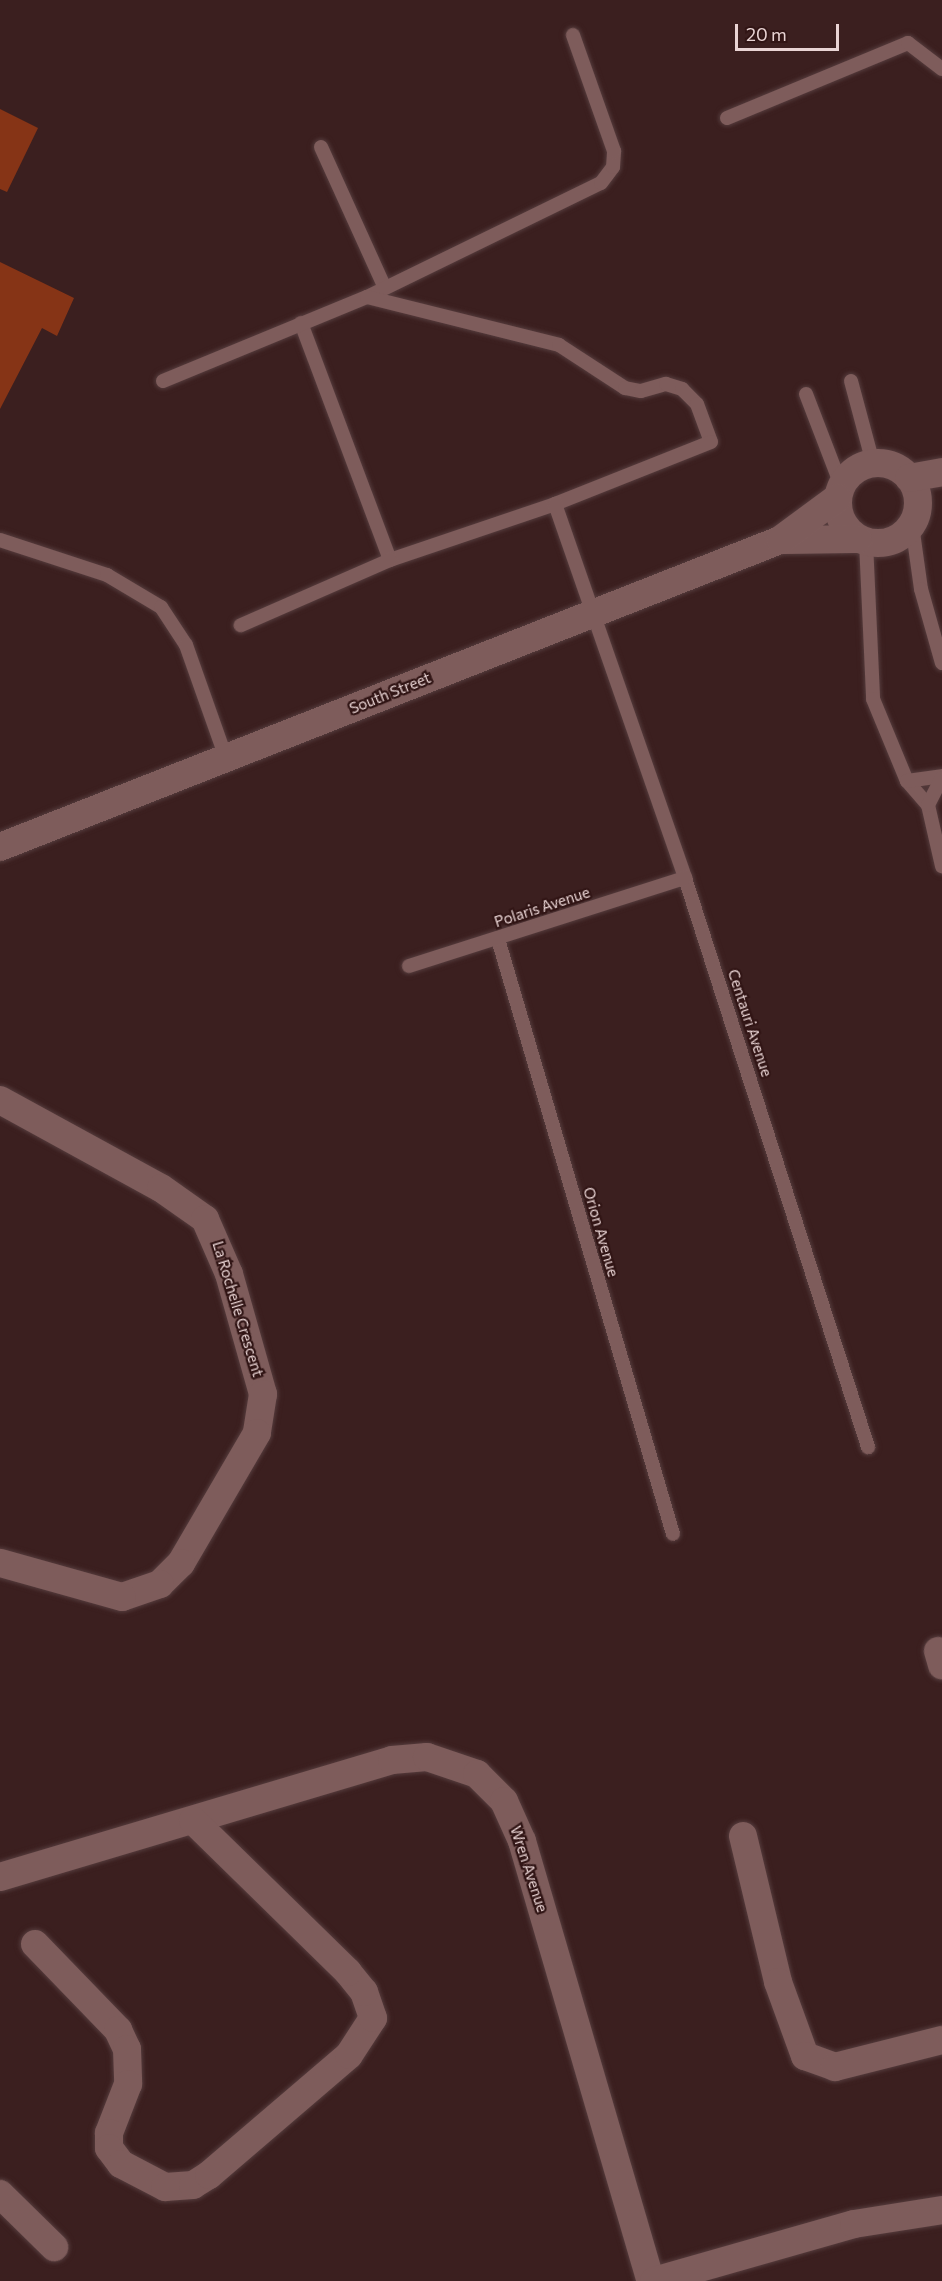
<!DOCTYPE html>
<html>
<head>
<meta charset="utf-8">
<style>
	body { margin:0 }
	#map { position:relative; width:942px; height:2281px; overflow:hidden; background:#3b1f1f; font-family:Commissioner,sans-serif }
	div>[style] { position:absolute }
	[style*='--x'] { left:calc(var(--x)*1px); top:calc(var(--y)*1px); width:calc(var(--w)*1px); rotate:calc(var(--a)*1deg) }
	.building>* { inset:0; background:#863416 }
	.roads { filter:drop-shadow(0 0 2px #553c3d) drop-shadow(0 0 2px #553c3d) }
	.lane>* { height:14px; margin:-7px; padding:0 7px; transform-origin:7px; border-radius:7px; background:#7e5c5b }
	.street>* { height:28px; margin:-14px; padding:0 14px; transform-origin:14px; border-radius:14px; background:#7e5c5b }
	.street>.ring { margin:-14px; padding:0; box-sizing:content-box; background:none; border:28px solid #7e5c5b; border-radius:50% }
	span { translate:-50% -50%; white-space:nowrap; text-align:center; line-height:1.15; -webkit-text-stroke:4.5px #311515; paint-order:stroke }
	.street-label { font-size:15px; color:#e9d4d4 }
	.scale { position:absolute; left:735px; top:24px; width:104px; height:27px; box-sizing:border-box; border:3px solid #e9d4d4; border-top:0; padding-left:8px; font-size:18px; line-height:21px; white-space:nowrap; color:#e9d4d4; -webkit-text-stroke:4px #311515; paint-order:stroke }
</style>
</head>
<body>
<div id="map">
	<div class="building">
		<i style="clip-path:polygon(0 109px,38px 128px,7px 192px,0 189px)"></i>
		<i style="clip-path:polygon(0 262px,74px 298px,57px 336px,42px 328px,0 409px)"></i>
	</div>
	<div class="roads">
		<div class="lane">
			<i style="--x:727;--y:118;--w:196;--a:-22.5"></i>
			<i style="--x:908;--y:43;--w:43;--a:37.4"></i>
			<i style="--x:321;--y:147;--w:153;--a:65.6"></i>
			<i style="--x:367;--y:297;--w:260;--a:-26"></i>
			<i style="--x:601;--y:183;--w:20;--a:-53"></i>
			<i style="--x:613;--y:167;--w:16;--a:-86"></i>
			<i style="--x:614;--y:151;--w:123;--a:-109.5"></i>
			<i style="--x:301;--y:323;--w:253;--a:69.4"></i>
			<i style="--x:163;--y:381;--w:221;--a:-22.4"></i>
			<i style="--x:367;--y:297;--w:198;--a:14"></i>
			<i style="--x:559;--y:345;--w:79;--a:33.1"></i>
			<i style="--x:625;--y:388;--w:16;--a:11"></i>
			<i style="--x:641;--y:391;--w:26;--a:-16"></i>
			<i style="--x:666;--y:384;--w:17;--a:17"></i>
			<i style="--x:682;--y:389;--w:21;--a:45"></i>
			<i style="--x:697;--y:404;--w:40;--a:69.8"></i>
			<i style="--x:711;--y:442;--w:168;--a:158.3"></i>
			<i style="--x:555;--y:504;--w:174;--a:161.3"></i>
			<i style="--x:390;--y:560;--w:163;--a:156.4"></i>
			<i style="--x:851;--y:381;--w:85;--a:75"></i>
			<i style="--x:806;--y:394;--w:97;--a:69"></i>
			<i style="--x:555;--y:504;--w:396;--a:70.8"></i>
			<i style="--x:685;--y:878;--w:598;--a:72.17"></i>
			<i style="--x:912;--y:525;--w:65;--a:82"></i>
			<i style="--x:921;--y:589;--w:77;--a:74.2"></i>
			<i style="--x:0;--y:540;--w:113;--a:18.1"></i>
			<i style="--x:107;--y:575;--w:63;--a:30.7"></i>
			<i style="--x:161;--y:607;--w:45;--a:56.7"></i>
			<i style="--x:186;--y:645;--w:120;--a:70.5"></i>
			<i style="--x:866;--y:542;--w:157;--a:87.4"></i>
			<i style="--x:873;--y:699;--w:89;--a:67.5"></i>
			<i style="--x:907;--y:781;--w:32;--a:49"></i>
			<i style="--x:928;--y:805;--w:63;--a:77.1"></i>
			<i style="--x:907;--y:781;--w:35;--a:-8"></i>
			<i style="--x:928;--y:805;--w:30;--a:-63"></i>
			<i style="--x:498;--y:939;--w:620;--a:73.61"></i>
			<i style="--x:409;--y:966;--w:290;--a:-17.7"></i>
		</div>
		<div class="street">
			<i class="ring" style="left:838px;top:463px;width:52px;height:52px"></i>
			<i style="--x:909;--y:478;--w:34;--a:-10"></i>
			<i style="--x:780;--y:540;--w:78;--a:-0.7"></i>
			<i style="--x:0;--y:847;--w:838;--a:-21.48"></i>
			<i style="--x:780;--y:540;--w:71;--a:-36.4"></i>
			<i style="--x:0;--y:1100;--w:183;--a:28.7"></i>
			<i style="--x:161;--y:1188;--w:54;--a:35.2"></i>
			<i style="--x:205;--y:1219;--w:60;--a:66.4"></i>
			<i style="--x:229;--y:1274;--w:125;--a:74.2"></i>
			<i style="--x:263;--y:1394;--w:39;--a:99"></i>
			<i style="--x:257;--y:1433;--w:151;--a:120.3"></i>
			<i style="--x:181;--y:1563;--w:30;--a:135"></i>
			<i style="--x:160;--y:1584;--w:40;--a:161.1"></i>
			<i style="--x:122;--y:1597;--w:127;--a:-164.4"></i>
			<i style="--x:938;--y:1651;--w:15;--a:74"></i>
			<i style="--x:743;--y:1836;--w:150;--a:76.5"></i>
			<i style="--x:778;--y:1982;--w:79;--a:70"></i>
			<i style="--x:805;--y:2056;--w:32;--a:20"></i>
			<i style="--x:835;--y:2067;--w:110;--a:-14.2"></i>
			<i style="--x:0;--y:1877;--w:409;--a:-16.6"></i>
			<i style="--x:392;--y:1760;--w:35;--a:-5"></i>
			<i style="--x:427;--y:1757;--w:53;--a:18.8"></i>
			<i style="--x:477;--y:1774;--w:38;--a:45"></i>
			<i style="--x:504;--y:1801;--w:44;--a:65.8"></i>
			<i style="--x:522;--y:1841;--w:459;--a:73.7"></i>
			<i style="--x:35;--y:1944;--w:120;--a:46"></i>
			<i style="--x:118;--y:2030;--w:21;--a:65"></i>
			<i style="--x:127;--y:2049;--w:35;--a:88"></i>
			<i style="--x:128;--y:2084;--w:53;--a:111.2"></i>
			<i style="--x:109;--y:2133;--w:15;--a:90"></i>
			<i style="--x:109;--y:2148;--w:20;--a:53"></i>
			<i style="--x:121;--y:2164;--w:50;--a:27.6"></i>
			<i style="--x:165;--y:2187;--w:28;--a:-4"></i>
			<i style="--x:193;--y:2185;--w:19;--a:-32"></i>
			<i style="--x:209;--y:2175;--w:184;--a:-40.6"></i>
			<i style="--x:349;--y:2055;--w:44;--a:-57"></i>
			<i style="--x:373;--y:2018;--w:28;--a:-109"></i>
			<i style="--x:364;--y:1992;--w:26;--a:-129"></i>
			<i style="--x:348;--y:1972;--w:217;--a:-135.6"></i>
			<i style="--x:0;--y:2194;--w:76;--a:44.5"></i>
			<i style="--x:654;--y:2281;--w:208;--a:-15.9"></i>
			<i style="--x:854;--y:2224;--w:89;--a:-9"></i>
		</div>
	</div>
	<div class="street-label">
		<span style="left:390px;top:693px;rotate:-22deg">South Street</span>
		<span style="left:542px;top:907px;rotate:-18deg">Polaris Avenue</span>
		<span style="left:750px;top:1023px;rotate:72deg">Centauri Avenue</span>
		<span style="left:601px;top:1232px;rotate:74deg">Orion Avenue</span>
		<span style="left:238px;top:1309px;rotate:73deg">La Rochelle Crescent</span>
		<span style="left:529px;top:1869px;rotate:72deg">Wren Avenue</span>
	</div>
	<div class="scale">20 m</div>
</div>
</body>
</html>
